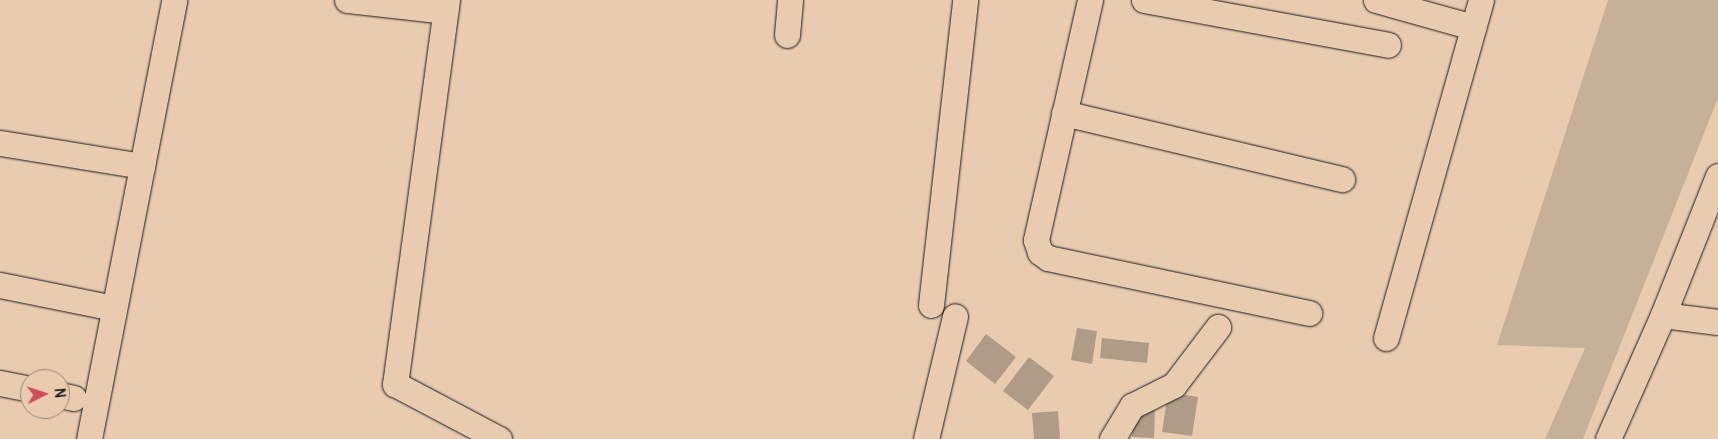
<!DOCTYPE html>
<html>
<head>
<meta charset="utf-8">
<style>
	body { margin:0 }
	#map { position:relative; width:1718px; height:439px; overflow:hidden; background:#e9ccb0; font-family:Pangolin,sans-serif }
	div>[style] { position:absolute }
	[style*='--x'] { left:calc(var(--x)*1px); top:calc(var(--y)*1px); width:calc(var(--w)*1px); rotate:calc(var(--a)*1deg) }
	.green>* { inset:0; background:#c7b098 }
	.building>* { inset:0; background:#b09b87 }
	.roads { filter:drop-shadow(0 0 1px #1c1c1c) drop-shadow(0 0 1px #1c1c1c) }
	.street>* { height:25px; margin:-12.5px; padding:0 12.5px; transform-origin:12.5px; border-radius:12.5px; background:#e9ccb0 }
	span { translate:-50% -50%; white-space:nowrap; text-align:center; line-height:1.15; -webkit-text-stroke:4px #e9ccb0; paint-order:stroke }
	.north { position:absolute; left:20px; top:369px; width:50px; height:50px; box-sizing:border-box; background:#e9ccb0; border:1px solid #978675; border-radius:50%; rotate:86deg; font-size:14px; font-weight:700; line-height:20px; text-align:center; color:#1c1c1c }
	.north::after { content:''; display:block; margin:auto; width:18px; height:22px; background:#d1495b; clip-path:polygon(50% 0,100% 100%,50% 72%,0 100%) }
</style>
</head>
<body>
<div id="map">
	<div class="green">
		<i style="clip-path:polygon(1608px 0,1718px 0,1718px 98px,1583px 439px,1545px 439px,1585px 348px,1497px 345px)"></i>
	</div>
	<div class="building">
		<i style="clip-path:polygon(1077px 328px,1097px 331px,1092px 364px,1071px 360px)"></i>
		<i style="clip-path:polygon(986px 334px,1016px 357px,995px 384px,966px 361px)"></i>
		<i style="clip-path:polygon(1102px 338px,1149px 343px,1147px 363px,1100px 358px)"></i>
		<i style="clip-path:polygon(1029px 357px,1054px 376px,1028px 410px,1003px 391px)"></i>
		<i style="clip-path:polygon(1168px 392px,1198px 397px,1192px 436px,1162px 432px)"></i>
		<i style="clip-path:polygon(1134px 408px,1155px 409px,1154px 438px,1132px 437px)"></i>
		<i style="clip-path:polygon(1058px 411px,1060px 439px,1034px 439px,1032px 413px)"></i>
	</div>
	<div class="roads">
		<div class="street">
			<i style="--x:347;--y:0;--w:99;--a:6.4"></i>
			<i style="--x:447;--y:0;--w:388;--a:97.7"></i>
			<i style="--x:395;--y:384;--w:118;--a:27.9"></i>
			<i style="--x:1090;--y:0;--w:246;--a:102.7"></i>
			<i style="--x:1036;--y:240;--w:13;--a:72"></i>
			<i style="--x:1040;--y:252;--w:10;--a:37"></i>
			<i style="--x:1048;--y:258;--w:267;--a:11.9"></i>
			<i style="--x:1144;--y:0;--w:248;--a:10.4"></i>
			<i style="--x:1376;--y:0;--w:101;--a:15.6"></i>
			<i style="--x:787;--y:35;--w:35;--a:-85"></i>
			<i style="--x:1064;--y:113;--w:286;--a:13.4"></i>
			<i style="--x:0;--y:143;--w:144;--a:9.2"></i>
			<i style="--x:1718;--y:176;--w:149;--a:111.6"></i>
			<i style="--x:1663;--y:315;--w:55;--a:7.3"></i>
			<i style="--x:0;--y:285;--w:116;--a:11.4"></i>
			<i style="--x:931;--y:305;--w:307;--a:-83.6"></i>
			<i style="--x:1386;--y:338;--w:351;--a:-74.3"></i>
			<i style="--x:0;--y:383;--w:31;--a:11"></i>
			<i style="--x:60;--y:395;--w:14;--a:12"></i>
			<i style="--x:89;--y:439;--w:447;--a:-79"></i>
			<i style="--x:926;--y:439;--w:126;--a:-76.7"></i>
			<i style="--x:1112;--y:439;--w:39;--a:-59"></i>
			<i style="--x:1132;--y:406;--w:47;--a:-26.6"></i>
			<i style="--x:1174;--y:385;--w:73;--a:-52.8"></i>
			<i style="--x:1608;--y:439;--w:136;--a:-66.1"></i>
		</div>
	</div>
	<div class="north">N</div>
</div>
</body>
</html>
